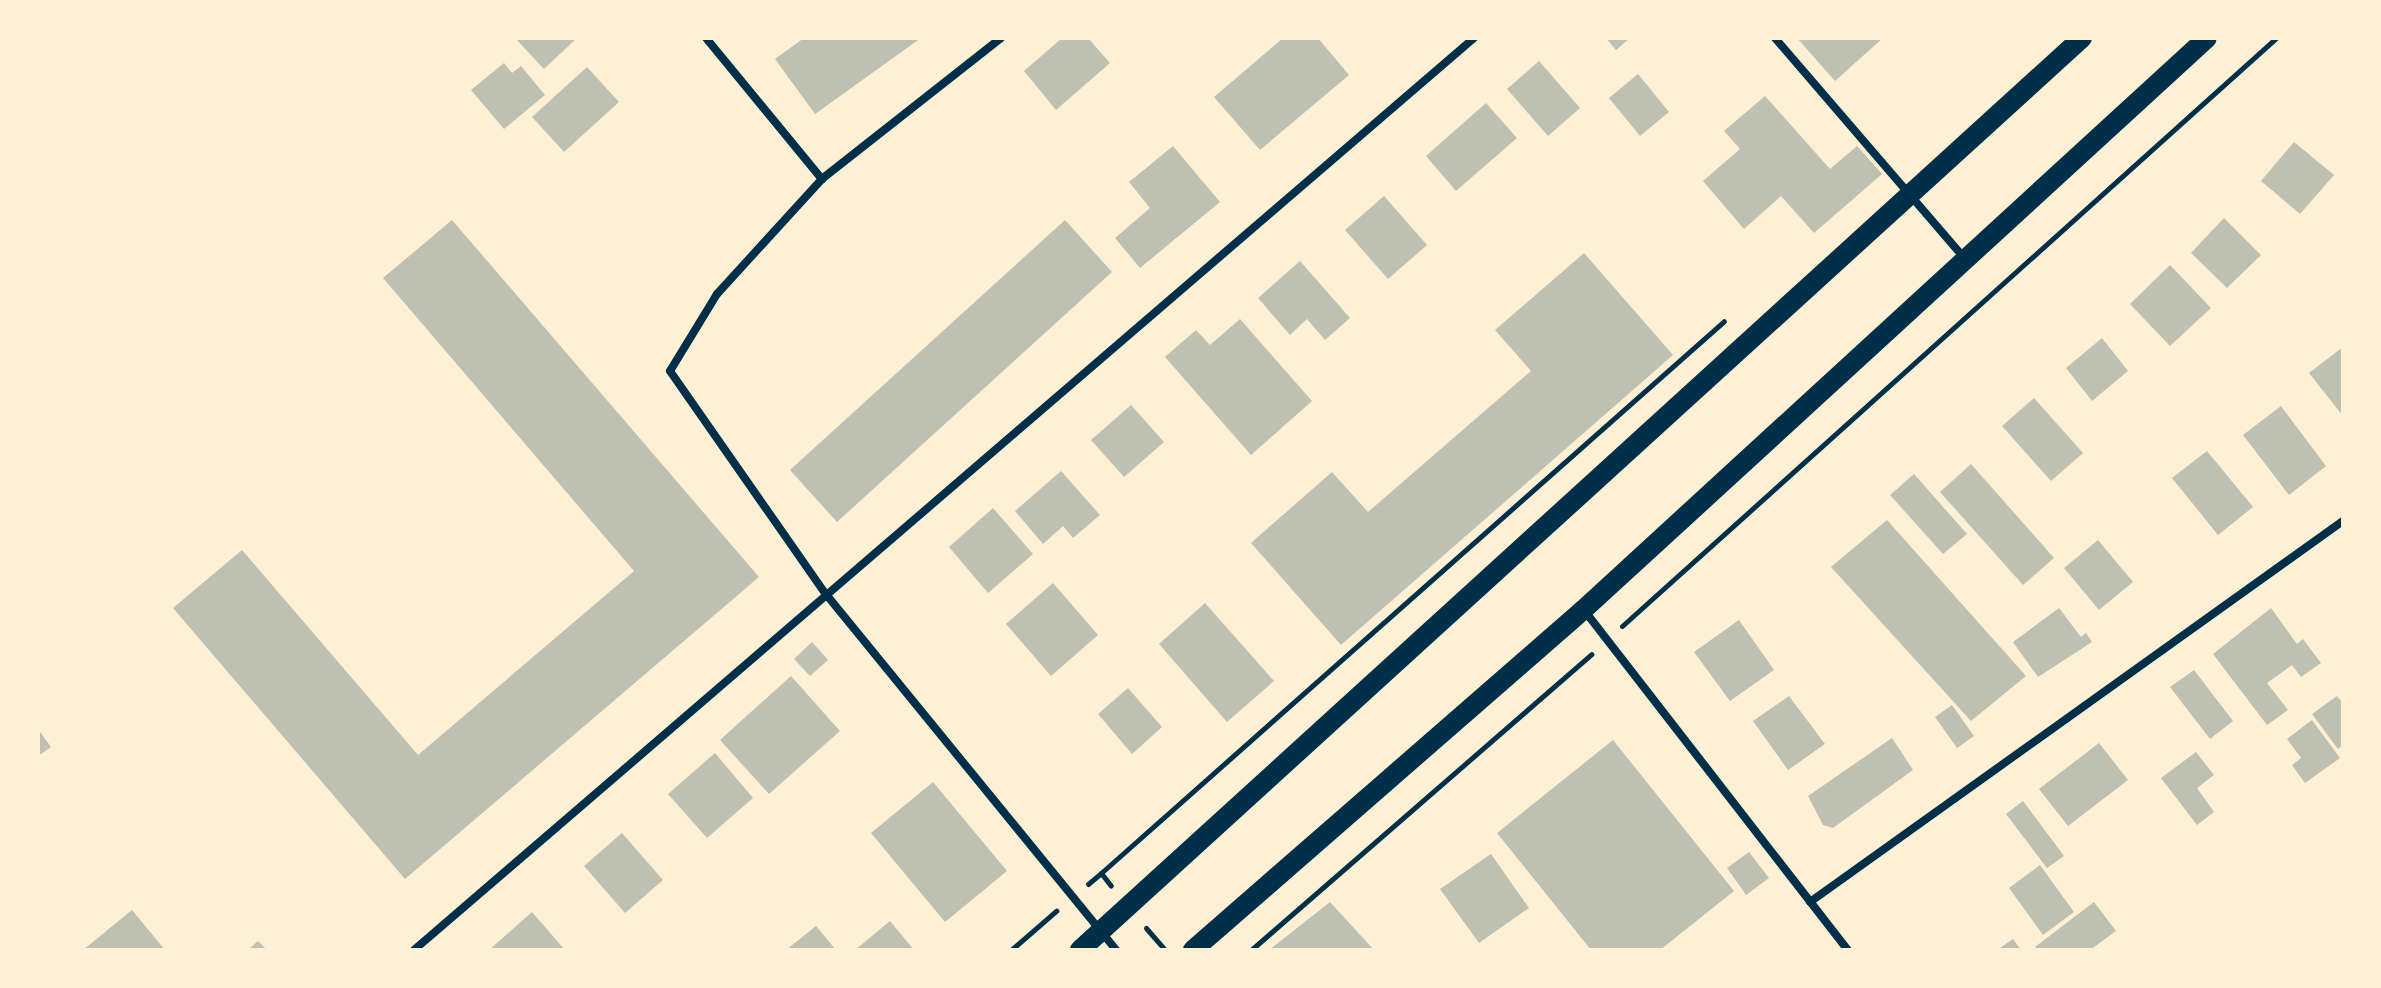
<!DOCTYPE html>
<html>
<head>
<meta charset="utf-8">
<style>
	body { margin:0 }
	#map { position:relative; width:2381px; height:988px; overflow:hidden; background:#fdf0d5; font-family:"Fira Sans Condensed",sans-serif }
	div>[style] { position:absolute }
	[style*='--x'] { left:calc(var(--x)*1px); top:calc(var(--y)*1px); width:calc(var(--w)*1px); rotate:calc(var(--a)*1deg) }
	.building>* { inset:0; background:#bec0b2 }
	.path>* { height:5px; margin:-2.5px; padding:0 2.5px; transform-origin:2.5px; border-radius:2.5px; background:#003049 }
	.minor>* { height:8px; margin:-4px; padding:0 4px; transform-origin:4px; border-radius:4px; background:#003049 }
	.primary>* { height:20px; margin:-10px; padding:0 10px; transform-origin:10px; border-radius:10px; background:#003049 }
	span { translate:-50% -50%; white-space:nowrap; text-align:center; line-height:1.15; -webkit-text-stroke:7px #fdf0d5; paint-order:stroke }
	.frame { position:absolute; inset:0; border:40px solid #fdf0d5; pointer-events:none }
</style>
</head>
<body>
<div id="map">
	<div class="building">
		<i style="clip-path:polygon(515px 38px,577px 38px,544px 69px)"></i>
		<i style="clip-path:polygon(804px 38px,921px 38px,815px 114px,775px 59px)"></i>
		<i style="clip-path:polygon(1062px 38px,1088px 38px,1110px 63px,1056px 110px,1024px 71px)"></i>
		<i style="clip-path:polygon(1283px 38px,1318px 38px,1349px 75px,1260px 150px,1214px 97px)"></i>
		<i style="clip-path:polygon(1606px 38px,1630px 38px,1616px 50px)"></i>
		<i style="clip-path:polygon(1797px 38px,1883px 38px,1835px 81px)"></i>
		<i style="clip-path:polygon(1539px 61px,1580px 108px,1548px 136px,1507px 89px)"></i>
		<i style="clip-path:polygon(504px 63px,512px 73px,521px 66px,545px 95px,504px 129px,471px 90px)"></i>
		<i style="clip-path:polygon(587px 67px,619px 102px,564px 152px,532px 117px)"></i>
		<i style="clip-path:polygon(1638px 74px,1669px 112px,1640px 136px,1609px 98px)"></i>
		<i style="clip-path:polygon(1765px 96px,1830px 169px,1857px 146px,1882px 174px,1814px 233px,1781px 196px,1744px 229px,1703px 181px,1740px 149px,1724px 131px)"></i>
		<i style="clip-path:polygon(1486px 103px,1517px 138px,1456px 191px,1426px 156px)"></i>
		<i style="clip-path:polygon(2294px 142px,2334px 175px,2300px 214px,2261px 181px)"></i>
		<i style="clip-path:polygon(1173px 146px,1220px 202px,1140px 268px,1115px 238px,1150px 208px,1129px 182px)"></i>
		<i style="clip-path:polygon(1384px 196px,1427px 245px,1388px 279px,1345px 230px)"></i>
		<i style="clip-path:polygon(2224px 218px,2261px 255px,2227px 288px,2191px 253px)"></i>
		<i style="clip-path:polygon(452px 220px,759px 577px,405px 879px,173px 608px,242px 550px,418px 755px,634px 571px,383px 278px)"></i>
		<i style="clip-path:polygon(1065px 220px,1112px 272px,837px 522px,790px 470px)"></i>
		<i style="clip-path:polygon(1584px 253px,1673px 355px,1341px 645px,1251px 543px,1332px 472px,1368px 512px,1531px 371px,1495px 330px)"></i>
		<i style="clip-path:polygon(1300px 261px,1350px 318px,1325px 340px,1307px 319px,1290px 335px,1258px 298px)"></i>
		<i style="clip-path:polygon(2170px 265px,2211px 308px,2170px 346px,2130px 304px)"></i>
		<i style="clip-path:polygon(1240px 319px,1312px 401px,1251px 455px,1165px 357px,1196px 330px,1210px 345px)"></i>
		<i style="clip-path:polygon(2102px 338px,2128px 371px,2092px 401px,2066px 368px)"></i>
		<i style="clip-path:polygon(2343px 347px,2343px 416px,2309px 373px)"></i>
		<i style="clip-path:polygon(2034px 398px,2083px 453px,2051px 481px,2002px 426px)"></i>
		<i style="clip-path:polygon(1131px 405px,1164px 442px,1124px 477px,1091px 440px)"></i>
		<i style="clip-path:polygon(2281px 406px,2326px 466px,2289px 495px,2243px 435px)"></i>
		<i style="clip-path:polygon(2207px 451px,2253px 507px,2218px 535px,2172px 478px)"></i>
		<i style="clip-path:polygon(1971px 464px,2054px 558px,2023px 585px,1940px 492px)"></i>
		<i style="clip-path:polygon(1061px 471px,1100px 515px,1073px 538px,1063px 526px,1043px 544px,1015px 511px)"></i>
		<i style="clip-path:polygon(1914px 474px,1967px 534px,1943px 554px,1890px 495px)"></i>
		<i style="clip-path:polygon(993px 508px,1033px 554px,988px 593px,949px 547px)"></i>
		<i style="clip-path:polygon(1887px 520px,2026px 676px,1971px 721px,1831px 567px)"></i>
		<i style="clip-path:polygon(2098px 540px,2133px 582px,2099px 610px,2064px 568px)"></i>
		<i style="clip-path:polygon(1053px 583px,1098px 635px,1051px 676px,1006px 624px)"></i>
		<i style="clip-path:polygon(1205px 603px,1274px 681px,1227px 722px,1159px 644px)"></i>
		<i style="clip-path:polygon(2059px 608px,2081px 637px,2086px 633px,2092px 642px,2038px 677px,2013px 642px)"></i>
		<i style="clip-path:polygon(2271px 608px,2297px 644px,2303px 639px,2321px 663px,2301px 677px,2292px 665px,2267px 683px,2288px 710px,2267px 725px,2213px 654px)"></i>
		<i style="clip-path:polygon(1739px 620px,1774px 670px,1730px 701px,1694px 652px)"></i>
		<i style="clip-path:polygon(812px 642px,828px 660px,810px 676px,794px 659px)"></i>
		<i style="clip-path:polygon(2194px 670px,2233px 721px,2210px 739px,2170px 687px)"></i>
		<i style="clip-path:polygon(791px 676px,840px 731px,769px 794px,720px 740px)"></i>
		<i style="clip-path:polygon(1128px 688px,1162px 727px,1132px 754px,1098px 714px)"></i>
		<i style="clip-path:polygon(1789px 696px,1825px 744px,1788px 770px,1753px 721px)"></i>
		<i style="clip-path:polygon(2337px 696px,2343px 703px,2343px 745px,2338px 749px,2312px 714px)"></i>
		<i style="clip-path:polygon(1952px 705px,1974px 736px,1957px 748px,1935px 717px)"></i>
		<i style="clip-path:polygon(2312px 720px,2340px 758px,2305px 783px,2292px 765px,2301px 758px,2287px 739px)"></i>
		<i style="clip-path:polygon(38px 729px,51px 747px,38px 756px)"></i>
		<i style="clip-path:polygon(1892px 738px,1913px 770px,1833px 828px,1823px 825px,1808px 796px)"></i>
		<i style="clip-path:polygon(1613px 740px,1734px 891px,1660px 950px,1591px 950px,1497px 833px)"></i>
		<i style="clip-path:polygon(2099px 743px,2128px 780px,2068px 826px,2039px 789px)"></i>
		<i style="clip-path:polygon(2196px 752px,2214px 775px,2197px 788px,2214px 812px,2197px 825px,2161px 778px)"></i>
		<i style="clip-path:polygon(715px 753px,753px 798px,707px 838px,668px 794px)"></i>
		<i style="clip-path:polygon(933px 782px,1007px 871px,945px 922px,871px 833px)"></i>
		<i style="clip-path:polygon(2023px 801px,2064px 856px,2047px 868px,2006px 814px)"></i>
		<i style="clip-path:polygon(622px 833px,663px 880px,625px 913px,584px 866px)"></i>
		<i style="clip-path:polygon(1749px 852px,1769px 878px,1746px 895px,1727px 868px)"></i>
		<i style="clip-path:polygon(1491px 854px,1529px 908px,1479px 943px,1440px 889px)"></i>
		<i style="clip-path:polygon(2040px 865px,2074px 912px,2043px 935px,2009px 888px)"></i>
		<i style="clip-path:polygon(1330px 902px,1374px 950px,1269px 950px)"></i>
		<i style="clip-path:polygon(2094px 902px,2116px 931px,2090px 950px,2038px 950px,2035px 947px)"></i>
		<i style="clip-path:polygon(132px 910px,165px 950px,83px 950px)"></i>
		<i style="clip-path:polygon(532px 912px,565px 950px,489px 950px)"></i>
		<i style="clip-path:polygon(890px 921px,914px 950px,855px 950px)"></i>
		<i style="clip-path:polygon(816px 926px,836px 950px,786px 950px)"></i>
		<i style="clip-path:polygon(2013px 939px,2021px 950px,1997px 950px)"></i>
		<i style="clip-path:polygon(258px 941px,267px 950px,248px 950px)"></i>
	</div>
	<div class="path">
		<i style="--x:1622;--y:626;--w:879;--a:-41.96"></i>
		<i style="--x:1101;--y:873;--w:832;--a:-41.54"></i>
		<i style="--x:1088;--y:884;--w:17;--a:-40"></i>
		<i style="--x:1101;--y:873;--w:16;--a:52"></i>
		<i style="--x:1146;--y:928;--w:29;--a:49"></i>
		<i style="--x:1011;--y:950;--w:60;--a:-40.9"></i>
		<i style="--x:1251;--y:950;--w:451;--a:-41"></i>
	</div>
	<div class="minor">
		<i style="--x:706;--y:38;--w:183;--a:50.6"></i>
		<i style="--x:1001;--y:38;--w:228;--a:141.8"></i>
		<i style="--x:822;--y:179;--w:156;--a:132.4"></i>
		<i style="--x:717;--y:294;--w:90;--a:121.4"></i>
		<i style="--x:670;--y:371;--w:271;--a:55.1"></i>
		<i style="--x:825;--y:593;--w:461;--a:50.8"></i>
		<i style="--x:1775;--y:38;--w:291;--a:49.3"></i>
		<i style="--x:1584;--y:610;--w:430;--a:52.2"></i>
		<i style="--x:1810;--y:902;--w:655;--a:-35.56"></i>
		<i style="--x:414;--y:950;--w:1398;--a:-40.71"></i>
	</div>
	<div class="primary">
		<i style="--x:1080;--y:950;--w:1355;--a:-42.31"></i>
		<i style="--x:1193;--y:950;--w:517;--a:-41.08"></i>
		<i style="--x:1583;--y:610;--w:846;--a:-42.51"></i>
	</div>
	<div class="frame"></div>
</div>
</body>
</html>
